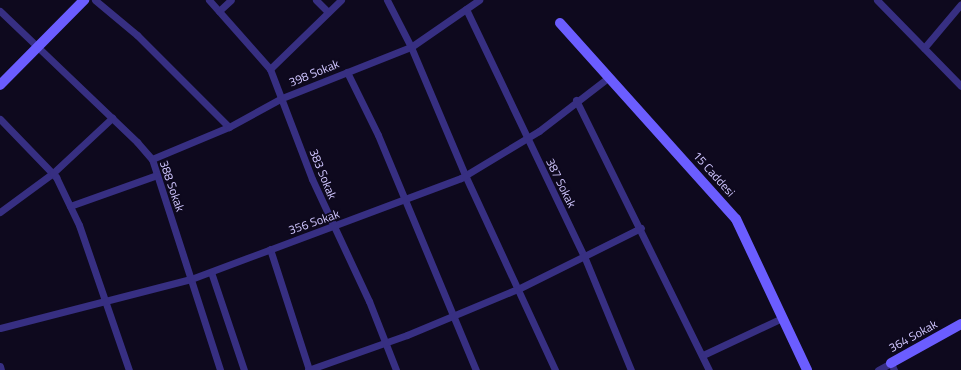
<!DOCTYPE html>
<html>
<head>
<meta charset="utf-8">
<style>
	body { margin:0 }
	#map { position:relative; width:961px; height:370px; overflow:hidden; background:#0e091e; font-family:"Titillium Web",sans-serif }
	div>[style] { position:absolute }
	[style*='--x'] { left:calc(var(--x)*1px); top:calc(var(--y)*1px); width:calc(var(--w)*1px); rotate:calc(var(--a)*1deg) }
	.street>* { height:7px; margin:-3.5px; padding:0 3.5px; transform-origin:3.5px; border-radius:3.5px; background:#372f82 }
	.secondary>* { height:10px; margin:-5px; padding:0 5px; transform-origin:5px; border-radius:5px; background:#6b5dff }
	span { translate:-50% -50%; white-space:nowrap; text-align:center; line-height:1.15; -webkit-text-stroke:3.5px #0e091e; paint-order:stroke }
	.street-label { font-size:12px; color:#d0c6ff }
</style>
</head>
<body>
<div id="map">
	<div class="street">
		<i style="--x:95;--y:0;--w:55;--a:39.8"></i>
		<i style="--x:137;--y:35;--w:130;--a:45"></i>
		<i style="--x:209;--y:0;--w:92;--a:48.5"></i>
		<i style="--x:270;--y:69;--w:118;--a:69.1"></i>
		<i style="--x:312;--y:179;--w:135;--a:65"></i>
		<i style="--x:369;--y:301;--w:74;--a:68.6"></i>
		<i style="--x:316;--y:0;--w:17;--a:45"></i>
		<i style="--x:387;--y:0;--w:53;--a:62.9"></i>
		<i style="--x:411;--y:47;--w:139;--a:67.1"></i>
		<i style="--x:465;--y:175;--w:215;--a:65.2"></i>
		<i style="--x:877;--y:0;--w:120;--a:45.7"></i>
		<i style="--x:466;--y:9;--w:274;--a:64.5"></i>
		<i style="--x:584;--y:256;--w:123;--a:67.6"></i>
		<i style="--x:0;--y:11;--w:190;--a:43.7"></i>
		<i style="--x:137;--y:142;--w:23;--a:49"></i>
		<i style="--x:152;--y:159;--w:222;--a:72.1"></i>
		<i style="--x:219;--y:11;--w:16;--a:-43"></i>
		<i style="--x:924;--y:48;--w:57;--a:-49.9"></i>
		<i style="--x:270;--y:69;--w:99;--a:-44.2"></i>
		<i style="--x:347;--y:72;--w:70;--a:63.8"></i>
		<i style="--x:378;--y:135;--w:255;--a:67.4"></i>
		<i style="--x:576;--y:100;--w:301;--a:63.8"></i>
		<i style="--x:0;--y:119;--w:81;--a:46"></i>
		<i style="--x:56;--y:177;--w:53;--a:64.4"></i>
		<i style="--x:79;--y:225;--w:153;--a:71"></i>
		<i style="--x:152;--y:159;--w:83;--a:-22.6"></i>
		<i style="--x:229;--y:127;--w:60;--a:-28.7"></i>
		<i style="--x:282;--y:98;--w:139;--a:-21.6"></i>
		<i style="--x:411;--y:47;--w:83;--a:-34.7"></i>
		<i style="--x:70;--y:206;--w:92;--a:-19.6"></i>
		<i style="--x:0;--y:212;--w:66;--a:-36.3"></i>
		<i style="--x:53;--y:173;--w:81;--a:-43"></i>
		<i style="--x:270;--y:249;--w:127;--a:72.1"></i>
		<i style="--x:211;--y:272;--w:103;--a:71.4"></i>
		<i style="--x:0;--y:328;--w:197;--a:-14.4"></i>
		<i style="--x:191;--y:279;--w:288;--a:-20.5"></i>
		<i style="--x:461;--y:178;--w:91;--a:-31.1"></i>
		<i style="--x:539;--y:131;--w:88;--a:-37.6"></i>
		<i style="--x:703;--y:355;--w:87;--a:-25.1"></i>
		<i style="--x:0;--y:366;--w:4;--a:76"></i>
		<i style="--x:308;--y:370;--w:105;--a:-19.5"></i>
		<i style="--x:407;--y:335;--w:122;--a:-22.6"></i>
		<i style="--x:520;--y:288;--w:135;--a:-26.4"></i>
		<i style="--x:878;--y:370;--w:15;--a:-28"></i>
		<i style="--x:891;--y:363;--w:8;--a:67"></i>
	</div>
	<div class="secondary">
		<i style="--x:560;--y:23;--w:263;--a:48.1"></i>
		<i style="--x:736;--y:219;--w:167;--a:64.8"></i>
		<i style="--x:0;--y:85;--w:120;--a:-45.3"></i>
		<i style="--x:891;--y:363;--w:80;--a:-29.1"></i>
	</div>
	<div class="street-label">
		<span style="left:314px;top:73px;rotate:-22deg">398 Sokak</span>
		<span style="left:323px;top:174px;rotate:68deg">383 Sokak</span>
		<span style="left:714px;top:174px;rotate:48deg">15 Caddesi</span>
		<span style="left:561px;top:183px;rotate:64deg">387 Sokak</span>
		<span style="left:172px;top:186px;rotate:71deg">388 Sokak</span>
		<span style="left:314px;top:222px;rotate:-19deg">356 Sokak</span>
		<span style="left:913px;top:336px;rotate:-29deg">364 Sokak</span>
	</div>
</div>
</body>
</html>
